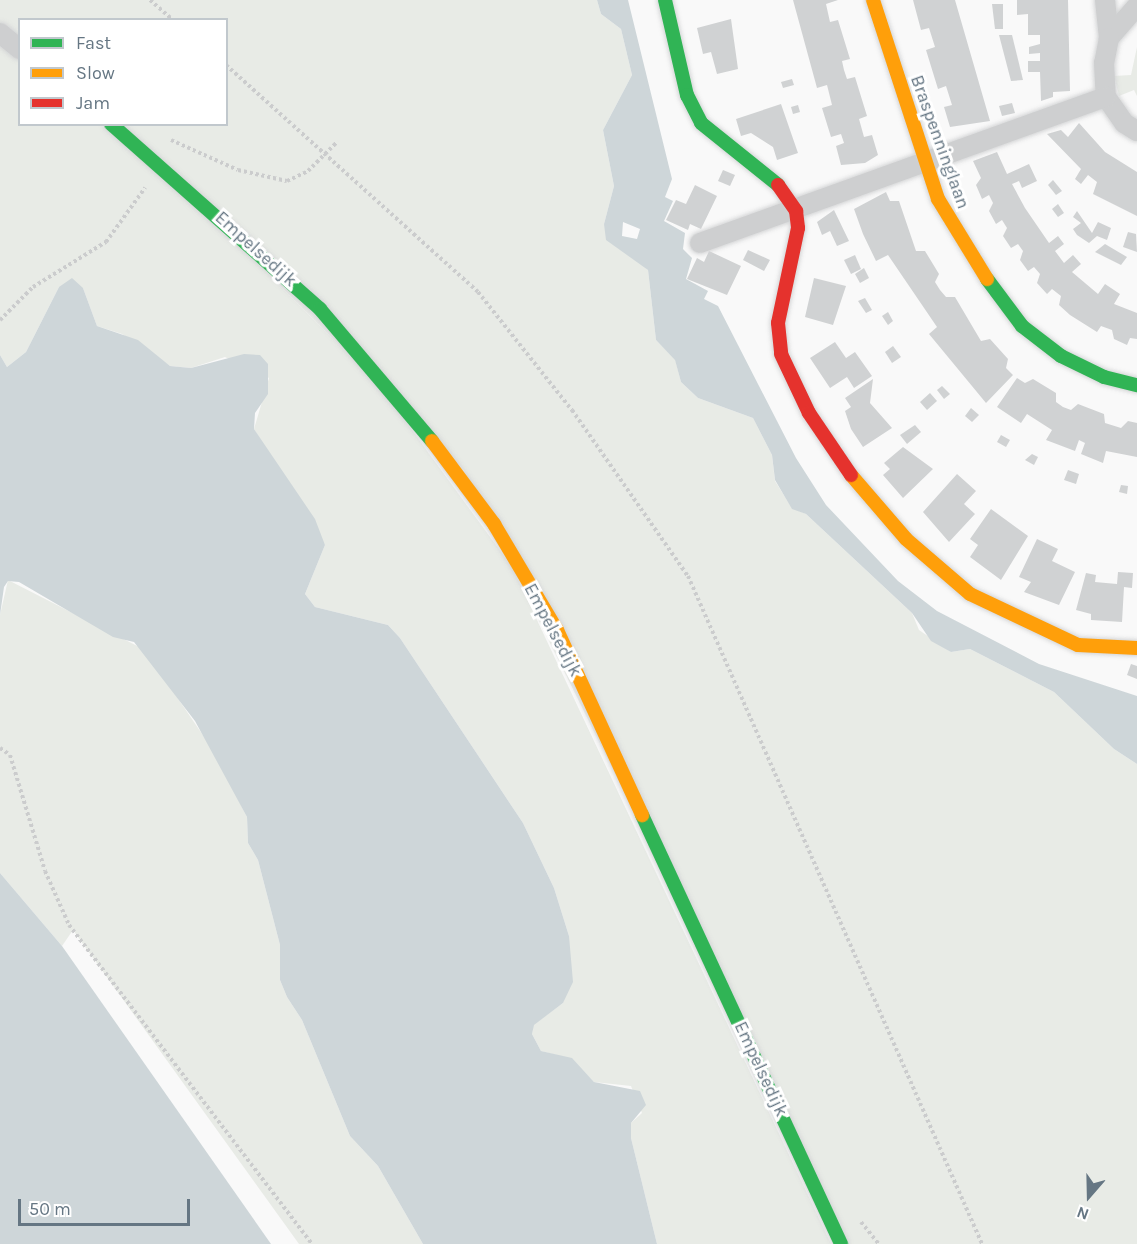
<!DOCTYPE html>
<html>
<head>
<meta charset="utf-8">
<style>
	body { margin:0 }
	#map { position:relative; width:1137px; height:1244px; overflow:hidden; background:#f9f9f9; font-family:Karla,sans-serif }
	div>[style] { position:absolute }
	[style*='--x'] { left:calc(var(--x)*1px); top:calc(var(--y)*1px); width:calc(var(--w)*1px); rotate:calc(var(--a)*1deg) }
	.green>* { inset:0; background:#e8ebe6 }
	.water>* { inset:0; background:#ced6d9 }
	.building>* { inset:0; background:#d0d2d3 }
	.path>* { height:4px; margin-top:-2px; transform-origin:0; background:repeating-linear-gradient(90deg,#cbcccd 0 3px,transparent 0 6px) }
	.roads { filter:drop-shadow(0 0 2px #d5d6d7) drop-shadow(0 0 2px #d5d6d7) }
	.street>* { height:20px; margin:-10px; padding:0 10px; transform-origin:10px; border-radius:10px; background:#cecfd0 }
	.fast>* { height:14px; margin:-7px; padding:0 7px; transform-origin:7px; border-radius:7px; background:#30b455 }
	.slow>* { height:14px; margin:-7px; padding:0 7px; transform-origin:7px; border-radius:7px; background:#ff9f0a }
	.jam>* { height:14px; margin:-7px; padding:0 7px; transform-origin:7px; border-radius:7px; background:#e5322d }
	span { translate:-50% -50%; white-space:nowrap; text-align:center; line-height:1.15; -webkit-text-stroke:6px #fff; paint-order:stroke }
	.street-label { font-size:18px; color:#657683 }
	.legend { position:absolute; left:18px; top:18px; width:210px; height:108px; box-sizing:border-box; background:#fff; border:2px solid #c1c8cd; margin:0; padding:8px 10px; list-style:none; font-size:18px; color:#657683 }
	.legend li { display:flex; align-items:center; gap:12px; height:30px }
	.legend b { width:30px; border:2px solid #c1c8cd }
	.north { position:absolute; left:1059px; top:1166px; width:60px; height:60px; -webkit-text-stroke:4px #fff; paint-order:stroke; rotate:200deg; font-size:16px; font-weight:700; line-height:24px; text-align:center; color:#657683 }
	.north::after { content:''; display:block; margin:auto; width:21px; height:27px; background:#657683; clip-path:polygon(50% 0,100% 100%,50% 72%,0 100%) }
	.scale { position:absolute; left:18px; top:1199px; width:172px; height:27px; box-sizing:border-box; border:3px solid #657683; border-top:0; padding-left:8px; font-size:18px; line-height:21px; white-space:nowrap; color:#657683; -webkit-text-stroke:4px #fff; paint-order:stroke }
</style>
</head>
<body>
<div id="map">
	<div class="green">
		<i style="clip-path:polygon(0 0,597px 0,601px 14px,621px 29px,632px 75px,603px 130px,614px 186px,604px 224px,648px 270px,656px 340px,675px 359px,681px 382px,698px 398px,753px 418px,772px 455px,775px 481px,792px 508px,806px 514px,912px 613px,919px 630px,951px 652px,970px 649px,1054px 692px,1114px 749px,1137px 764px,1137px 1244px,849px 1244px,464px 470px,119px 125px,226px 124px,226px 20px,20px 20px,19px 41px,0 24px)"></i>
		<i style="clip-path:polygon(0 42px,19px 58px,20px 124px,101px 125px,210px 216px,379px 385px,512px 567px,831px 1244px,657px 1244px,631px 1138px,631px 1123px,642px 1113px,631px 1086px,594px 1082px,572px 1059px,541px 1051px,532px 1034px,533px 1025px,563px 1003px,569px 936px,554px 888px,523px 823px,400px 638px,388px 625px,315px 607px,305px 594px,325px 545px,254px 429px,269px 378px,225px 357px,191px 368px,170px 366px,122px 334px,97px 326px,83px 288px,59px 287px,26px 352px,7px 367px,0 355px)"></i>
		<i style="clip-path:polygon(1137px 47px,1137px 96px,1134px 90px,1119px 96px,1114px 76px,1131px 75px)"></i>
		<i style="clip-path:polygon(8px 580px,145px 650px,215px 753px,247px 817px,248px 843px,258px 860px,280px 945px,280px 980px,287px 997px,302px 1020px,350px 1136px,378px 1166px,423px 1244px,299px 1244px,73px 930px,62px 946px,0 873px,0 615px)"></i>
	</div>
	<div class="water">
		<i style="clip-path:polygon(evenodd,597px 0,628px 0,672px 179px,665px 197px,673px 201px,664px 221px,685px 233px,683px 249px,692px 258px,686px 279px,708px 291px,704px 299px,718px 306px,796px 458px,826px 505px,898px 581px,937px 611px,1039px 664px,1137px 696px,1137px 764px,1114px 749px,1054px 692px,970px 649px,951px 652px,931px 641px,912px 613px,806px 514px,792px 509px,775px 480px,772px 455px,753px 418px,698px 398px,681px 382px,675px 360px,656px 340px,648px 270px,606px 240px,604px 224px,614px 186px,603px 130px,632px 75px,621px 29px,601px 14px,597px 0,623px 222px,640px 229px,637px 239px,622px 236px,623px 222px)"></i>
		<i style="clip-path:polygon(72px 278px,83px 288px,97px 326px,138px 340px,170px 366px,191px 368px,244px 354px,260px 355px,268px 364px,268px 394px,255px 413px,254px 429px,315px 519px,325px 545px,305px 594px,315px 607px,388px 625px,400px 638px,523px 823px,554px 888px,569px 936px,573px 982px,563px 1003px,534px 1025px,532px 1034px,541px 1051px,572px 1058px,594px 1082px,640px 1091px,646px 1105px,631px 1123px,631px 1138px,657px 1244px,423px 1244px,378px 1166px,350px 1136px,302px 1020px,287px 997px,280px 980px,280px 945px,258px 860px,248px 843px,247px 817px,195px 721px,134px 642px,113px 637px,19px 582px,8px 581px,4px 587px,0 615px,0 355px,7px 367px,26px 352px,59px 287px)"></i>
		<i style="clip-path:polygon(0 873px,62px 946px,271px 1244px,0 1244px)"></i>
	</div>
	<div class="building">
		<i style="clip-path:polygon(793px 0,838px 0,826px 4px,830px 22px,838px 20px,850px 59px,842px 61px,844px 70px,847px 79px,855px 77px,867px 116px,859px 119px,864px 137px,872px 135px,878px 155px,865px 163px,841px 165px,836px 146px,844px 143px,841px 134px,831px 137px,822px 108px,832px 105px,827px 85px,817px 88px)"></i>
		<i style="clip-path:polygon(913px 0,955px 0,990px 121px,950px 127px,944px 107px,952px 105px,946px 86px,938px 89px,926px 50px,935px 47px,929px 28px,921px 30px)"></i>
		<i style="clip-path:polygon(1017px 0,1068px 0,1070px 91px,1053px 92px,1053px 97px,1041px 101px,1040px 72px,1028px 72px,1028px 61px,1040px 61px,1040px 53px,1029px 54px,1029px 47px,1040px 44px,1040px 35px,1028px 35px,1028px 14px,1017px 15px)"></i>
		<i style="clip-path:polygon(992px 4px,1003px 4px,1003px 29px,995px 29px)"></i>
		<i style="clip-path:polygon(731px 19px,738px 69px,717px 74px,711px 52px,703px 54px,697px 28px)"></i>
		<i style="clip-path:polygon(999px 35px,1012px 35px,1023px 80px,1011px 81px)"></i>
		<i style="clip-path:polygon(792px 79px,794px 85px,783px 88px,781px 82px)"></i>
		<i style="clip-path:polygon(1012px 103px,1015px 113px,1002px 116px,999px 106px)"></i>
		<i style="clip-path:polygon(781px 104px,798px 153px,777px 160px,773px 147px,751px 133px,741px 136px,736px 119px)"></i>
		<i style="clip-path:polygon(798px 105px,800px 112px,793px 114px,791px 107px)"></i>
		<i style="clip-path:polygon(1079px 123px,1105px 152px,1137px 172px,1137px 216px,1093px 194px,1097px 182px,1088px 175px,1081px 184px,1075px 179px,1081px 169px,1047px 134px,1061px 130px,1068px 137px)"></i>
		<i style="clip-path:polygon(997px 152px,1007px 174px,1029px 164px,1037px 181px,1022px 188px,1019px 181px,1012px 184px,1025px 208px,1049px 243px,1058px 236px,1064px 244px,1055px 251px,1064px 263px,1073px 255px,1081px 264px,1072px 272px,1098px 294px,1105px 284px,1120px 294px,1114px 304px,1137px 313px,1137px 339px,1130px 338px,1127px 345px,1114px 339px,1112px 330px,1101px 326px,1097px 332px,1070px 315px,1059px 305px,1061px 296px,1052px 289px,1047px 294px,1037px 283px,1040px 274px,1034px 267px,1028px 271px,1020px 260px,1023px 251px,1018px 244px,1011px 248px,1003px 236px,1007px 228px,1002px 220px,996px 224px,989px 211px,993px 203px,989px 195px,982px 199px,976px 185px,981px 178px,973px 161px)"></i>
		<i style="clip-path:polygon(723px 170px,735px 175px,730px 186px,718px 181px)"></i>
		<i style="clip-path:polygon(1053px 180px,1062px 191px,1056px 195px,1048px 185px)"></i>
		<i style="clip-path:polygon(695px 185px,717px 196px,701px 229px,690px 224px,688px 230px,666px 220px,676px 200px,686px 204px)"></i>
		<i style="clip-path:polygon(886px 192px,890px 201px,899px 201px,916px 251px,925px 251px,939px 274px,935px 282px,940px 290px,946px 297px,955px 297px,981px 341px,990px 339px,1008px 359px,1006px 368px,1013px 375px,986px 403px,929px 334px,937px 327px,888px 255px,876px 261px,863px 234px,854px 209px)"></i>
		<i style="clip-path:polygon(1058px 204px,1064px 213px,1058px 217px,1052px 209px)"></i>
		<i style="clip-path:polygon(834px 210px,849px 241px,837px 246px,830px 231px,822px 235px,817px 222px)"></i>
		<i style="clip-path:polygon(1077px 211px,1092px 233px,1098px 222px,1111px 228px,1107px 240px,1097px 236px,1089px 243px,1077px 235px,1073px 229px,1081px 223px,1073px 217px)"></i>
		<i style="clip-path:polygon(1128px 232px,1136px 234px,1137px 252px,1123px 247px)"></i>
		<i style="clip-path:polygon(1105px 244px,1127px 257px,1121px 265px,1095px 252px)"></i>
		<i style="clip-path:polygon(748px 250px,770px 260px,764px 271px,743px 260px)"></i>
		<i style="clip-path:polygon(709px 251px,741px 266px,727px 295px,687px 279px,697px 258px,704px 262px)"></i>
		<i style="clip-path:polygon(855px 255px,861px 269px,851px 274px,844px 260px)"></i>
		<i style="clip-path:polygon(864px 268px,869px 278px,860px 283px,855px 274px)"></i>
		<i style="clip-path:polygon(814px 278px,846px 286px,833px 325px,805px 317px)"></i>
		<i style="clip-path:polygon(865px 298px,872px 310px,866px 313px,858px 301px)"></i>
		<i style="clip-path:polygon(888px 312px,893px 321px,888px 325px,882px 316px)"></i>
		<i style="clip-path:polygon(835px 342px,846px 358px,855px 352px,872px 376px,854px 388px,847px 377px,830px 388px,810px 358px)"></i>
		<i style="clip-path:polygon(893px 346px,901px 357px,892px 363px,885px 352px)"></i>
		<i style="clip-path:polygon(1017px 378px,1025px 383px,1033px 379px,1056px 393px,1056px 402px,1063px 407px,1071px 410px,1078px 404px,1104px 414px,1105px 423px,1121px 428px,1128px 421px,1137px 423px,1137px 457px,1106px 451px,1103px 463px,1081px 454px,1085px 443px,1079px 440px,1075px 451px,1046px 440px,1052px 430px,1027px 414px,1021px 423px,997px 407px)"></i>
		<i style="clip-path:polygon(873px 379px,870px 403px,892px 428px,863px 447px,851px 429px,845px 411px,851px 407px,845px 398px)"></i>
		<i style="clip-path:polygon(942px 386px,950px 394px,944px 399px,937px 390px)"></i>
		<i style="clip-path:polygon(930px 393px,937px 401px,927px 410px,920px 402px)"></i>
		<i style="clip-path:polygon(971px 408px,979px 415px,972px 422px,965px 416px)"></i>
		<i style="clip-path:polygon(915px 425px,921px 432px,907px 444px,900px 435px)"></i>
		<i style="clip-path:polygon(1001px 435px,1010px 440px,1006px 447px,997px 442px)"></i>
		<i style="clip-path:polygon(903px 447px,933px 469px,903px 498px,883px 475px,890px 469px,884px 463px)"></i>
		<i style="clip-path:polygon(1032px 454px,1038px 457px,1034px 465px,1025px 460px)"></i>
		<i style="clip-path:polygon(1068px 470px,1079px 474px,1076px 484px,1064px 480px)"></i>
		<i style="clip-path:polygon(957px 474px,976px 491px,964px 504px,975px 514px,949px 542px,923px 512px)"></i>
		<i style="clip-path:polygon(1121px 485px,1128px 486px,1127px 494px,1119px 492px)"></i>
		<i style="clip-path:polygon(991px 509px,1028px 536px,1001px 580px,970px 557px,978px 545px,970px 539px)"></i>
		<i style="clip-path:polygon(1037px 539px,1058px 549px,1052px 561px,1075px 572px,1059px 605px,1024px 592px,1031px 582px,1019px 577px)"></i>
		<i style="clip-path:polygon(1118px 572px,1133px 573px,1132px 588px,1124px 587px,1122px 622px,1091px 620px,1091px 614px,1076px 610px,1086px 573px,1096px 575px,1095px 582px,1117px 584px)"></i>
		<i style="clip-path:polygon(1131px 664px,1137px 666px,1137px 679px,1127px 675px)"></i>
	</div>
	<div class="path">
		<i style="--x:150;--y:0;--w:30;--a:41"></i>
		<i style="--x:226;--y:65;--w:339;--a:42"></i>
		<i style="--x:478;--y:292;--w:151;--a:51.5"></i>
		<i style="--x:572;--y:410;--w:203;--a:55.1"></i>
		<i style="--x:688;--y:576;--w:730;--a:66.24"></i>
		<i style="--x:171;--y:140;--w:73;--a:24.1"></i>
		<i style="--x:238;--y:170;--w:50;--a:12.7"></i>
		<i style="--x:287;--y:181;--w:23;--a:-25"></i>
		<i style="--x:308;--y:171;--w:42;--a:-45"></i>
		<i style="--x:0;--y:320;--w:47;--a:-45"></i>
		<i style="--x:33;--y:287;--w:86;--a:-31.7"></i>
		<i style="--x:106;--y:242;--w:67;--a:-54.2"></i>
		<i style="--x:0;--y:748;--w:12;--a:35"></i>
		<i style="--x:10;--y:755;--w:121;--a:73.2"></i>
		<i style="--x:45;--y:871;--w:59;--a:66"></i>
		<i style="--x:69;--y:925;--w:401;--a:52.7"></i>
		<i style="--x:861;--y:1222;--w:28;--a:51"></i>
	</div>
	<div class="roads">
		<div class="street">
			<i style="--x:1105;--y:0;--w:38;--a:84"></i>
			<i style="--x:1137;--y:6;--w:43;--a:131.2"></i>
			<i style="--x:1109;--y:38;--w:25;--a:101"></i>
			<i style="--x:1104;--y:63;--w:34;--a:87"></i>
			<i style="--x:1106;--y:97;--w:32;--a:55"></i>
			<i style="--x:1124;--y:123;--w:15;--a:32"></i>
			<i style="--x:0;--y:33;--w:26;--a:39"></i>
			<i style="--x:700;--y:243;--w:431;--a:-19.8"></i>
		</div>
		<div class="fast">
			<i style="--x:665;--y:0;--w:98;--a:77"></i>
			<i style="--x:687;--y:95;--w:31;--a:63"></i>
			<i style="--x:701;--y:123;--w:99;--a:38.8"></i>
			<i style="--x:111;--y:124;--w:279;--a:41.5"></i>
			<i style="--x:320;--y:309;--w:173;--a:49.7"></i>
			<i style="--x:987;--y:279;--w:59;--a:53.3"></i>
			<i style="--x:1022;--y:326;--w:49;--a:37.6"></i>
			<i style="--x:1061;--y:356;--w:48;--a:26"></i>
			<i style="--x:1104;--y:377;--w:34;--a:14"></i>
			<i style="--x:642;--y:815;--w:473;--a:65.1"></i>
		</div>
		<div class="slow">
			<i style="--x:873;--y:0;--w:209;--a:71.9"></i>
			<i style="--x:938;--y:199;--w:94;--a:58.5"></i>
			<i style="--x:432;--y:441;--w:104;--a:53.2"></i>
			<i style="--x:494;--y:524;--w:123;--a:59.3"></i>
			<i style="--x:557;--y:630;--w:204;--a:65.3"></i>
			<i style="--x:851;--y:475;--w:84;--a:49.3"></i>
			<i style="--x:906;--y:539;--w:84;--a:40.7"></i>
			<i style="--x:970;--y:594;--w:119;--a:25.3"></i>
			<i style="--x:1078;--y:645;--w:59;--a:2.9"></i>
		</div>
		<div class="jam">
			<i style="--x:778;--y:185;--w:32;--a:55"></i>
			<i style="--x:796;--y:211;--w:17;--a:83"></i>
			<i style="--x:798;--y:228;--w:97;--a:101.9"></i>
			<i style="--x:778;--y:323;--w:31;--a:84"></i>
			<i style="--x:781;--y:354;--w:65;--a:64.6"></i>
			<i style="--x:809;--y:413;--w:75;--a:55.9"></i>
		</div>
	</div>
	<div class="street-label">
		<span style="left:940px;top:142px;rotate:70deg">Braspenninglaan</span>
		<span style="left:256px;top:249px;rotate:42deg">Empelsedijk</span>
		<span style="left:553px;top:630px;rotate:62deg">Empelsedijk</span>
		<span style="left:761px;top:1069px;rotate:65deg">Empelsedijk</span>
	</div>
	<ul class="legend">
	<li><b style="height:8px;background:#30b455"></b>Fast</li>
	<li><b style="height:8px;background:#ff9f0a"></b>Slow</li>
	<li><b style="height:8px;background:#e5322d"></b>Jam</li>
	</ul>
	<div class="north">N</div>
	<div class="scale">50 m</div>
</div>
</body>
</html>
